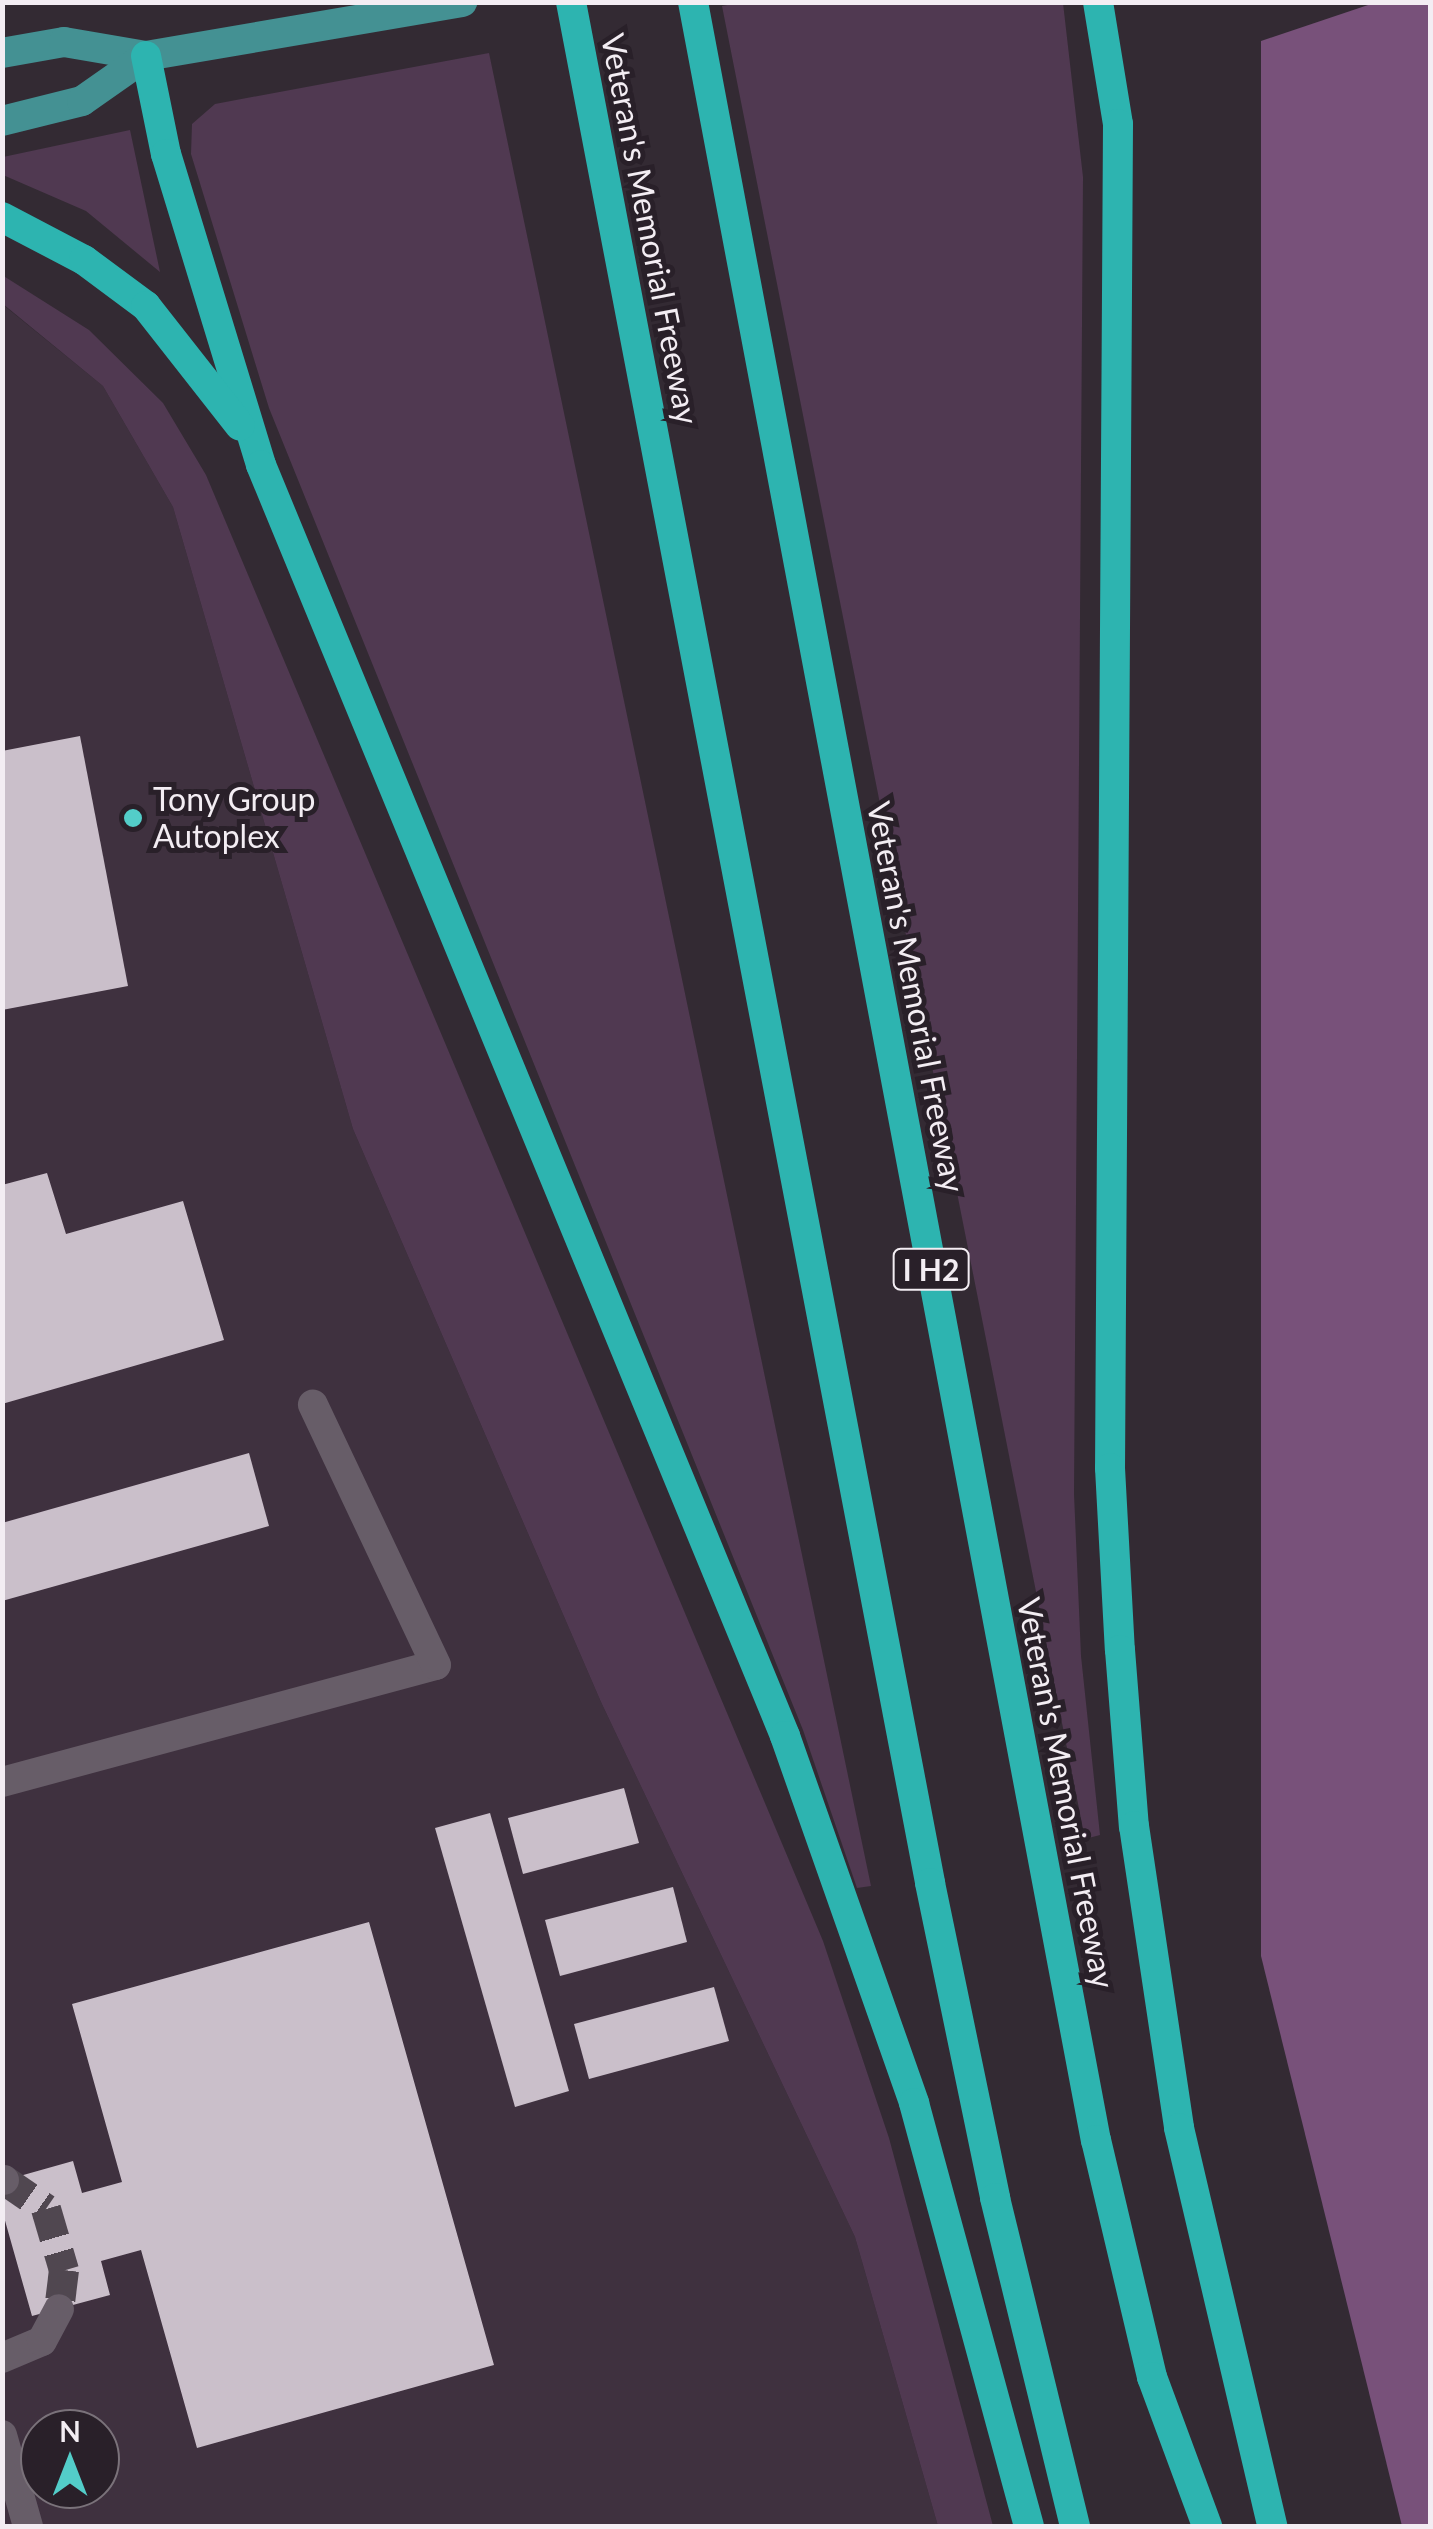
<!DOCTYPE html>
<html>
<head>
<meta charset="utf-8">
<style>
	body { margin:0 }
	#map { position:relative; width:1433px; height:2529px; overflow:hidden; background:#332a33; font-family:Lato,sans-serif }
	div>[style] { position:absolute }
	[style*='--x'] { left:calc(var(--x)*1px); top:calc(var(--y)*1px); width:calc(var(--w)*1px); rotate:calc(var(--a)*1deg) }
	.built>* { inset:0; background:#3f313f }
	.green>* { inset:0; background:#503951 }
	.forest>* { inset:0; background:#78517a }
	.building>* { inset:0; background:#cabfca }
	.minor-tunnel>* { height:30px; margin-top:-15px; transform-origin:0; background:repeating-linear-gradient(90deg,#504750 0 30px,transparent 0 45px) }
	.minor>* { height:30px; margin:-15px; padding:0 15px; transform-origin:15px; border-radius:15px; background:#675d68 }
	.major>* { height:30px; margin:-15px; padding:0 15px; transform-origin:15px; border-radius:15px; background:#449193 }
	.highway>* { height:30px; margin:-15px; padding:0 15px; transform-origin:15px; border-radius:15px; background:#2db4b0 }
	.dots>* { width:28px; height:28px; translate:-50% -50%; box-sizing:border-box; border:5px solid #292029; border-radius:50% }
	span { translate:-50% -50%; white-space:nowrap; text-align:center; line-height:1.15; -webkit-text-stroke:10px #292029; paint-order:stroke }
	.shield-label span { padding:2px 8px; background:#292029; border:2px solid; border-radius:8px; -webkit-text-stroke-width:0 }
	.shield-label { font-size:30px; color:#f3edf3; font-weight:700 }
	.street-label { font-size:32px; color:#f3edf3 }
	.poi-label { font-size:32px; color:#f3edf3 }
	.left { translate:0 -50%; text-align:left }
	.frame { position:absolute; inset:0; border:5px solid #f3edf3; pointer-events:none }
	.north { position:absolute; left:20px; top:2409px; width:100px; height:100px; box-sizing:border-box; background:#292029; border:2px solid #7a727a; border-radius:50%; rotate:0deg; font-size:28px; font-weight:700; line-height:40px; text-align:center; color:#f3edf3 }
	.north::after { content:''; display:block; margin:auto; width:35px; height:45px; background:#53cdc9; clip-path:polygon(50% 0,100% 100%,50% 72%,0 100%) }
</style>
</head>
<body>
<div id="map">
	<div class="built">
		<i style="clip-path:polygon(evenodd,2px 304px,103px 386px,173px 507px,353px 1129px,601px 1702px,855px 2237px,938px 2526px,3px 2526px,2px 304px,40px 2429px,100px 2429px,100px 2489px,40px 2489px,40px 2429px)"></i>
	</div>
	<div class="green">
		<i style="clip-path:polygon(738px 3px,1063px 3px,1083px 177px,1074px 1494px,1081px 1656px,1100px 1835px,1085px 1839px,722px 6px)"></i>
		<i style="clip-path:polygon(489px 53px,871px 1886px,857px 1888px,803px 1730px,269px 408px,191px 154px,192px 124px,215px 104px)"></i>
		<i style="clip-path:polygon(130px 130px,160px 272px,86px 211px,3px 175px,3px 157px)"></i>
		<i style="clip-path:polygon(2px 275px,89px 330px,163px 403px,206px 475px,823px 1941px,889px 2138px,993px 2526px,938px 2526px,855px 2237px,601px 1702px,353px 1129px,173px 507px,103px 386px,3px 304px)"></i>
	</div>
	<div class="forest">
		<i style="clip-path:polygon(1374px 3px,1430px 3px,1430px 2526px,1402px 2526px,1261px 1956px,1261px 41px)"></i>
	</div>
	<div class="building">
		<i style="clip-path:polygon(80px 736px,128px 986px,2px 1010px,2px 751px)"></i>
		<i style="clip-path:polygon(47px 1173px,66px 1234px,183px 1201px,224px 1340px,2px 1404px,2px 1185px)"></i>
		<i style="clip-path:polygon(249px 1453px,269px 1526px,2px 1601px,2px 1523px)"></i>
		<i style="clip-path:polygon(624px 1788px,639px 1843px,523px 1874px,508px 1818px)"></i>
		<i style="clip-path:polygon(490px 1813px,569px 2091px,515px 2107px,435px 1828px)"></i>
		<i style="clip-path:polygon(673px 1887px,687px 1942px,560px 1976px,545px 1920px)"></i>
		<i style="clip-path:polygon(369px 1922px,494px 2365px,197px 2448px,141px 2250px,101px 2261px,110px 2295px,32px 2316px,2px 2210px,2px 2181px,73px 2161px,82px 2193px,122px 2182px,72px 2004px)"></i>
		<i style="clip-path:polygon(714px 1987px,729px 2041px,589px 2079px,574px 2024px)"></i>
	</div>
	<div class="minor-tunnel">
		<i style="--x:4;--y:2180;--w:51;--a:34.6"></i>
		<i style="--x:46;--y:2209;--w:64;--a:73.6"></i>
		<i style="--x:64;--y:2270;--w:39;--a:97"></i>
	</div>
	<div class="minor">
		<i style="--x:2;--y:1782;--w:449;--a:-15.1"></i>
		<i style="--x:436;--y:1665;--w:288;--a:-115.3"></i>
		<i style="--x:2;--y:2180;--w:2;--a:0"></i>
		<i style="--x:2;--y:2358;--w:43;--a:-23"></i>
		<i style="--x:42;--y:2341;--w:36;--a:-62"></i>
		<i style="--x:2;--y:2435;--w:95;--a:74.1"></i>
	</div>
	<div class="major">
		<i style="--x:2;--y:53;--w:63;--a:-10.1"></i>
		<i style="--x:64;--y:42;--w:83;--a:9.7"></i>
		<i style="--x:146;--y:56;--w:321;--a:-9.7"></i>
		<i style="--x:2;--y:121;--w:82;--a:-14"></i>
		<i style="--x:82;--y:101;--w:78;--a:-35.1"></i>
	</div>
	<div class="highway">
		<i style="--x:571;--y:2;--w:1915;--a:79.19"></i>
		<i style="--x:930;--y:1883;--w:322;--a:78.3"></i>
		<i style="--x:995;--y:2198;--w:338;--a:76.3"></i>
		<i style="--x:693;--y:2;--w:2176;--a:79.33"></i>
		<i style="--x:1096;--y:2140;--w:244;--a:76.7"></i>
		<i style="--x:1152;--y:2377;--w:159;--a:69.7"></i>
		<i style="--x:1098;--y:2;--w:124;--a:80.7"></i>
		<i style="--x:1118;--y:124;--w:1344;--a:90.34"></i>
		<i style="--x:1110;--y:1468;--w:182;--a:86.9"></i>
		<i style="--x:1120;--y:1650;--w:177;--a:85.5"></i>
		<i style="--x:1134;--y:1826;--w:305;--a:81.5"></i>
		<i style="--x:1179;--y:2128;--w:409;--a:76.8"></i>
		<i style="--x:146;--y:56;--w:100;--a:78.5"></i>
		<i style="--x:166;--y:154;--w:325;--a:73"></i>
		<i style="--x:261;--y:465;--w:1375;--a:67.59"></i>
		<i style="--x:785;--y:1736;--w:389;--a:70.6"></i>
		<i style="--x:914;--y:2103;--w:438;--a:74.8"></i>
		<i style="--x:2;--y:217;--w:93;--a:27.7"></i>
		<i style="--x:84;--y:260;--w:77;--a:36.6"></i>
		<i style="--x:146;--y:306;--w:152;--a:51.9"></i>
	</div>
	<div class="dots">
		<i style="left:133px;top:818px;background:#53cdc9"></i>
	</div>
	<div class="shield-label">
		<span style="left:931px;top:1269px">I H2</span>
	</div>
	<div class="street-label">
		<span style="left:650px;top:229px;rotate:79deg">Veteran's Memorial Freeway</span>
		<span style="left:916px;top:997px;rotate:79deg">Veteran's Memorial Freeway</span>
		<span style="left:1066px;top:1793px;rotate:79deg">Veteran's Memorial Freeway</span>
	</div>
	<div class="poi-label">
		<span class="left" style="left:153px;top:818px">Tony Group<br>Autoplex</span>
	</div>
	<div class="frame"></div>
	<div class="north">N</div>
</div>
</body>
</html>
